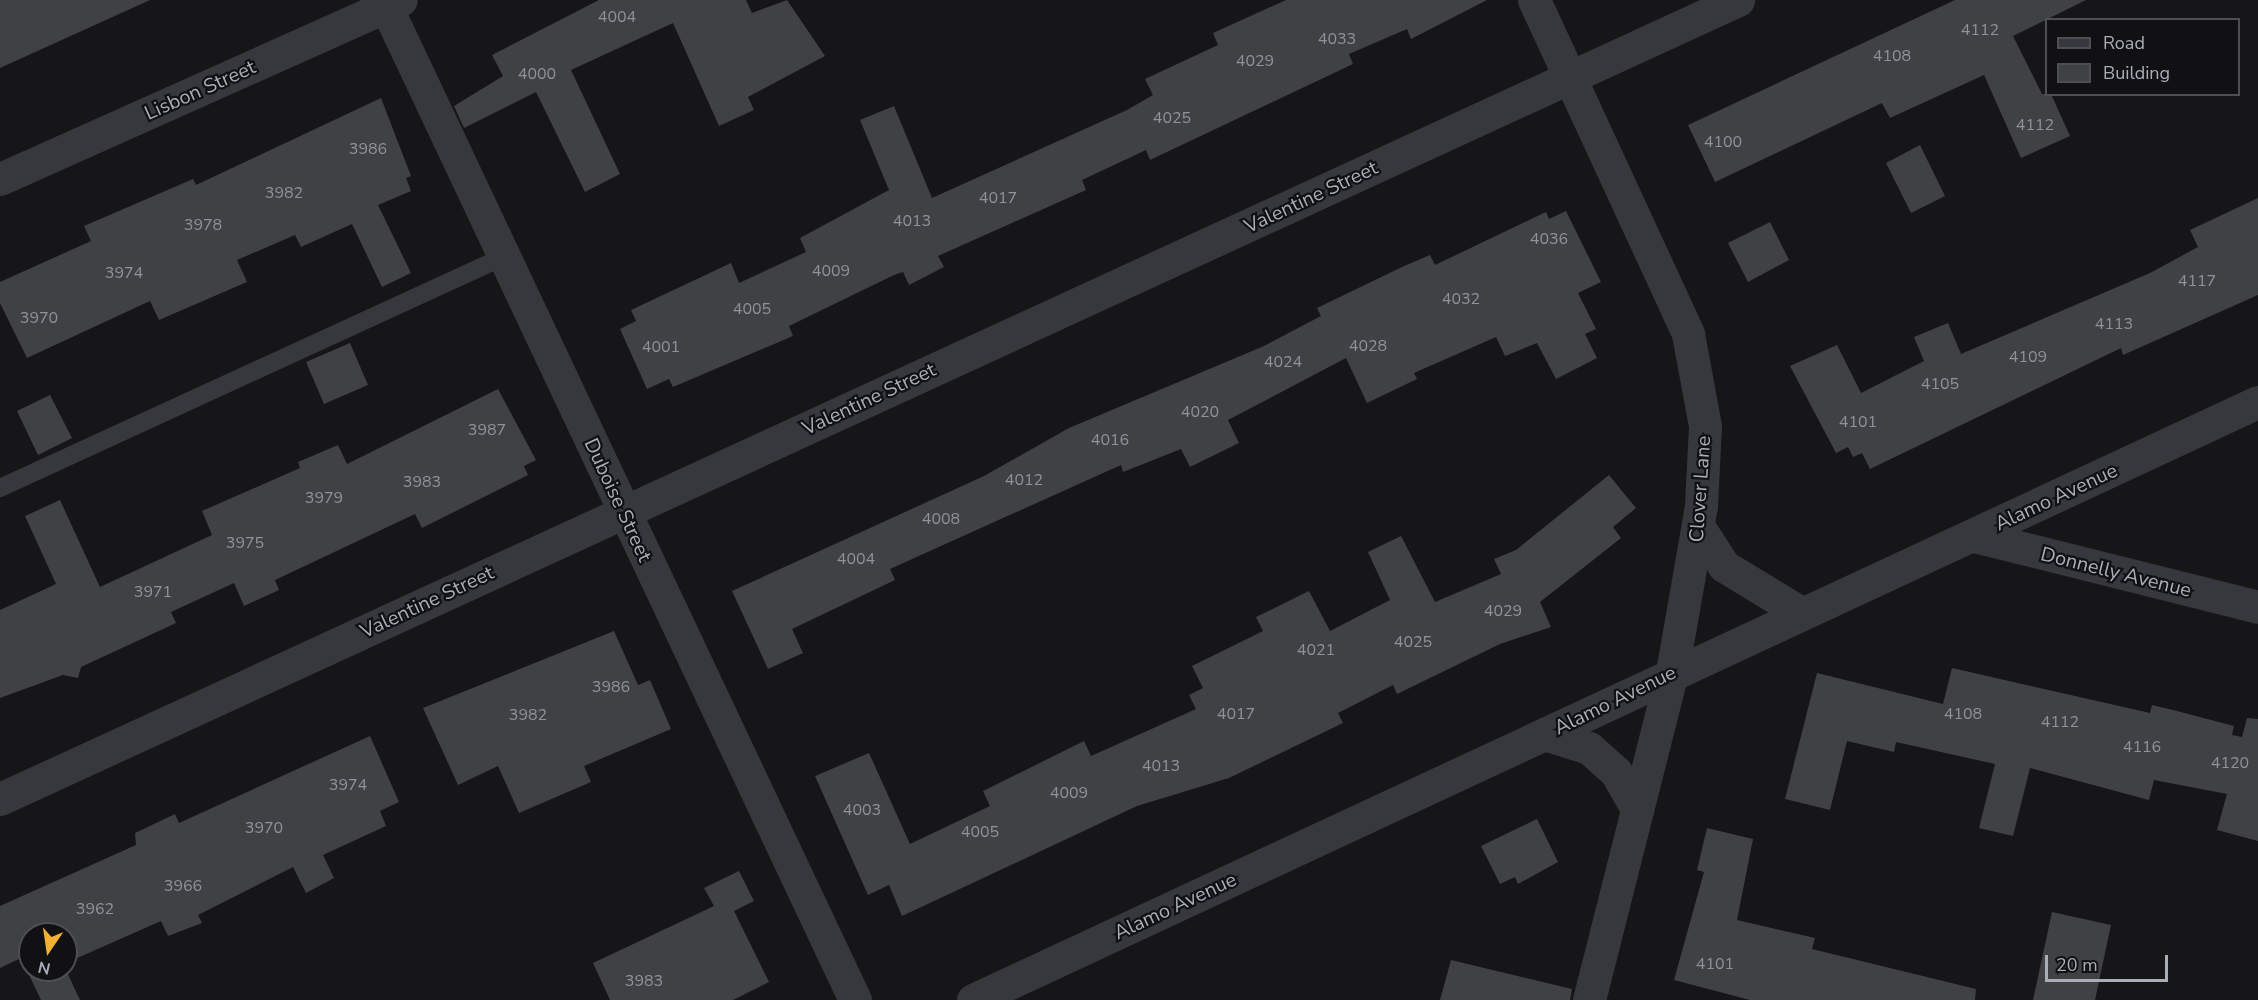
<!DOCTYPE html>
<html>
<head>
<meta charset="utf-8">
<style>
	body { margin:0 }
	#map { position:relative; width:2258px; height:1000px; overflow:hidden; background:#161618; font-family:"Nunito Sans",sans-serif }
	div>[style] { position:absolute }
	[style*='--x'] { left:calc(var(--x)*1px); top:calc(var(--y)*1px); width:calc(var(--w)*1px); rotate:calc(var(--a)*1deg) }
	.building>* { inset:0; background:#404145 }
	.service>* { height:18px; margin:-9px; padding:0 9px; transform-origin:9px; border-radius:9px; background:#37383d }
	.minor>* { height:33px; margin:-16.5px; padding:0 16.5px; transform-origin:16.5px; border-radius:16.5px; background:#37383d }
	.tertiary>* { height:33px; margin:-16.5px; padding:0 16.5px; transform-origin:16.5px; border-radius:16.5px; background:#37383d }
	span { translate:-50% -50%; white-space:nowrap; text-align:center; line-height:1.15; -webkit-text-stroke:4.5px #111113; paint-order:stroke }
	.number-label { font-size:16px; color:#8e929b }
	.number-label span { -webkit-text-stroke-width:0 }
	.street-label { font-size:20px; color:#a8adb8 }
	.legend { position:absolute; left:2045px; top:18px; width:195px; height:78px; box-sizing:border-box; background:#111113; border:2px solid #4d4f55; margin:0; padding:8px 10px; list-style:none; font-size:18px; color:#a8adb8 }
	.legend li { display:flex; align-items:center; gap:12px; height:30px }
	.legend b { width:30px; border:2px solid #4d4f55 }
	.north { position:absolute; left:18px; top:922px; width:60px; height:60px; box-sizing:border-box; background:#111113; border:2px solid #4d4f55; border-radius:50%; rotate:193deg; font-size:16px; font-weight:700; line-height:24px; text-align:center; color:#a8adb8 }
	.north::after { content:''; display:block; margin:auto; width:21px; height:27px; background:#f2b134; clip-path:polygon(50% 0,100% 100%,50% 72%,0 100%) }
	.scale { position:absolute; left:2045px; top:955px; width:123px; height:27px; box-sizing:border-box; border:3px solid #a8adb8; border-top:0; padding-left:8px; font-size:18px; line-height:21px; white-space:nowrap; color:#a8adb8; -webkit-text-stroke:4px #111113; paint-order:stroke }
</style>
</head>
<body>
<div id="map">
	<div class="building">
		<i style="clip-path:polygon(0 0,150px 0,0 68px)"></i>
		<i style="clip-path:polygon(599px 0,746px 0,752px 13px,787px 0,825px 56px,748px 97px,754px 110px,719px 126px,673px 23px,571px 70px,620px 174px,585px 192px,536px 92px,464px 128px,454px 106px,503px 76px,492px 55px)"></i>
		<i style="clip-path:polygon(1286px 0,1487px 0,1411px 39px,1407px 29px,1349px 54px,1353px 64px,1150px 160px,1146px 150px,1082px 180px,1086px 190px,938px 256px,944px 267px,909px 285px,903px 272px,894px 275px,789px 326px,793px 336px,673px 387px,669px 379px,647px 389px,620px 329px,636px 321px,631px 310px,731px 263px,739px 283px,806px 252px,800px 238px,889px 190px,860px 120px,894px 106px,932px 198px,1127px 110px,1153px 95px,1145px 79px,1218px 45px,1213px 33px)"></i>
		<i style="clip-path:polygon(1955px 0,2086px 0,2013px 36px,2042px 94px,2051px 94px,2070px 136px,2021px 158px,1984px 75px,1890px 118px,1882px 103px,1715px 182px,1688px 125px)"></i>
		<i style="clip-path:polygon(381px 98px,411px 176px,406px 178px,411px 191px,378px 205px,411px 273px,382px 287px,352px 224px,301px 247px,295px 235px,237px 260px,247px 282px,159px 320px,150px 301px,27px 358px,0 303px,0 282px,91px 241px,84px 226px,193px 179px,196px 185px)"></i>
		<i style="clip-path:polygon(1920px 145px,1945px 196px,1911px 213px,1886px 163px)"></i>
		<i style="clip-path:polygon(2258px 198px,2258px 295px,2123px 355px,2121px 348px,1870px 469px,1862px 453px,1853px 457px,1848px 447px,1836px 453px,1790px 366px,1837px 345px,1861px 393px,1924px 361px,1914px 337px,1948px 323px,1961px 354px,2150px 273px,2198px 247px,2190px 230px)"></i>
		<i style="clip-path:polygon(1566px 211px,1601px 282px,1578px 293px,1596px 329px,1585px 334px,1597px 358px,1556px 379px,1537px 343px,1505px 356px,1496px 337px,1414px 373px,1417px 379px,1367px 403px,1346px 358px,1228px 420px,1239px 443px,1190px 467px,1181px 449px,1123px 472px,1121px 465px,890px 569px,895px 580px,792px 629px,803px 653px,768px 669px,732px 591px,984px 476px,1069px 428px,1264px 346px,1321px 316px,1317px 308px,1402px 267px,1430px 255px,1435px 265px,1546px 212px,1549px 219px)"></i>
		<i style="clip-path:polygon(1770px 222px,1789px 260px,1748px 282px,1728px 243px)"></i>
		<i style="clip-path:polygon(350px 343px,368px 385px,324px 404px,306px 362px)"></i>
		<i style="clip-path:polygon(498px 389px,536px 460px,524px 466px,528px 475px,422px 528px,415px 514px,275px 580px,279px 590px,244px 606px,234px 583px,171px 612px,176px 623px,81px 667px,78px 678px,63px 675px,0 698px,0 610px,56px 584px,25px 516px,60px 500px,100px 587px,212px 535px,202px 511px,300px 468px,298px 462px,338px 445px,347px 464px)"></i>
		<i style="clip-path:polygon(50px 395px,72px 438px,38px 455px,17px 411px)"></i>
		<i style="clip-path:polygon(1609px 475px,1636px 508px,1613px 527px,1621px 538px,1540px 602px,1551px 627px,1500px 644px,1397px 694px,1393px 685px,1338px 713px,1343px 723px,1229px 778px,1137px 806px,902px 916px,889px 885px,868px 895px,815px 776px,869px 753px,910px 844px,990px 806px,983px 791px,1084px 741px,1091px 756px,1196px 709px,1189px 695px,1203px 688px,1192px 666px,1263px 631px,1256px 617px,1309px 591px,1330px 631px,1390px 600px,1368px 552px,1401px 536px,1435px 602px,1501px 574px,1494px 559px,1516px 550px)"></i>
		<i style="clip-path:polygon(614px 631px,638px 685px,650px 680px,671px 729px,584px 766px,591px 782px,519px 813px,498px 766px,458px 785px,423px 708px)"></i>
		<i style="clip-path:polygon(1952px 668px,2150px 713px,2152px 705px,2173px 710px,2234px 726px,2232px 735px,2242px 737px,2247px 718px,2258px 719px,2258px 841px,2217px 830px,2227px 794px,2154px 780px,2149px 800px,2030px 768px,2013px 836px,1979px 828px,1995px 764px,1896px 742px,1894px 752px,1847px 741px,1830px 810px,1785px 799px,1817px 673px,1943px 704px)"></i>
		<i style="clip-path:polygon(370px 736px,399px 802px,380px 811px,386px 826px,323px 855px,334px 878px,306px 893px,293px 867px,198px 915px,202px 923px,168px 936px,161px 921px,66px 963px,66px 934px,30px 934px,30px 970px,66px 970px,80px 1000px,41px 1000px,21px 958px,0 968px,0 906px,136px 845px,135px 833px,175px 814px,179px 823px)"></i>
		<i style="clip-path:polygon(1537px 819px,1558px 862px,1518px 884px,1515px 877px,1500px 884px,1481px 846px)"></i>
		<i style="clip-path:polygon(1707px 828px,1753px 839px,1737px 920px,1815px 938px,1812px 949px,1976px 989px,1975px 1000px,1750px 1000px,1674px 980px,1704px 872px,1697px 870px)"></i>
		<i style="clip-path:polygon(739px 871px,754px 901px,734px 911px,769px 982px,733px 1000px,610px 1000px,593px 963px,714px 906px,704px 888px)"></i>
		<i style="clip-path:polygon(2052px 912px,2111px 925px,2095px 1000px,2033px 1000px)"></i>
		<i style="clip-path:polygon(1451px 960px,1572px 989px,1570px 1000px,1440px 1000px)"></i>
	</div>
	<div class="service">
		<i style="--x:0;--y:488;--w:554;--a:-24.67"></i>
	</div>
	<div class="minor">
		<i style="--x:383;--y:0;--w:1106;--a:64.73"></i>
		<i style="--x:0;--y:179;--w:439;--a:-24.1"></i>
		<i style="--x:1974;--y:536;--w:293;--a:14"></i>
		<i style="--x:0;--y:799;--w:1913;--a:-24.69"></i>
		<i style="--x:973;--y:1000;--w:1417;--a:-24.96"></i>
	</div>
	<div class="tertiary">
		<i style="--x:1534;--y:0;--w:368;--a:65.2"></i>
		<i style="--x:1688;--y:334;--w:94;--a:79.5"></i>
		<i style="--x:1705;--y:426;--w:80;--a:92.9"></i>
		<i style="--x:1701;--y:506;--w:169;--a:99.9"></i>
		<i style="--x:1672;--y:672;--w:338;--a:104.2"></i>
		<i style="--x:1698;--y:526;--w:48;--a:57"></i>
		<i style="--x:1724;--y:566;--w:90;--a:31.4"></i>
		<i style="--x:1544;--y:734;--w:47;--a:17.3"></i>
		<i style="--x:1589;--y:748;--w:36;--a:42"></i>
		<i style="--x:1616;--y:772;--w:43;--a:60.4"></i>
	</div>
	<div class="number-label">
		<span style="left:617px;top:17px">4004</span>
		<span style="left:1980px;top:30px">4112</span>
		<span style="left:1337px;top:39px">4033</span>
		<span style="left:1892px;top:56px">4108</span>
		<span style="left:1255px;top:61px">4029</span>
		<span style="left:537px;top:74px">4000</span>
		<span style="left:1172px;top:118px">4025</span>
		<span style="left:2035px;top:125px">4112</span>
		<span style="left:1723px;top:142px">4100</span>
		<span style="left:368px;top:149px">3986</span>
		<span style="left:284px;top:193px">3982</span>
		<span style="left:998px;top:198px">4017</span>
		<span style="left:912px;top:221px">4013</span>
		<span style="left:203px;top:225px">3978</span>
		<span style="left:1549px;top:239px">4036</span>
		<span style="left:831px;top:271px">4009</span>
		<span style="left:124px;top:273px">3974</span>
		<span style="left:2197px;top:281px">4117</span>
		<span style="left:1461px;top:299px">4032</span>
		<span style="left:752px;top:309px">4005</span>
		<span style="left:39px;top:318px">3970</span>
		<span style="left:2114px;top:324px">4113</span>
		<span style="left:1368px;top:346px">4028</span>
		<span style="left:661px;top:347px">4001</span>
		<span style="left:2028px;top:357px">4109</span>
		<span style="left:1283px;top:362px">4024</span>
		<span style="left:1940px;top:384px">4105</span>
		<span style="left:1200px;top:412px">4020</span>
		<span style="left:1858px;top:422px">4101</span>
		<span style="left:487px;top:430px">3987</span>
		<span style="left:1110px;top:440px">4016</span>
		<span style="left:1024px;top:480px">4012</span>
		<span style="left:422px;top:482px">3983</span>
		<span style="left:324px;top:498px">3979</span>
		<span style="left:941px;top:519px">4008</span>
		<span style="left:245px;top:543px">3975</span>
		<span style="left:856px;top:559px">4004</span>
		<span style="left:153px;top:592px">3971</span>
		<span style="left:1503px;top:611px">4029</span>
		<span style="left:1413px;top:642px">4025</span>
		<span style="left:1316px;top:650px">4021</span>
		<span style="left:611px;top:687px">3986</span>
		<span style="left:1236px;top:714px">4017</span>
		<span style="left:1963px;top:714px">4108</span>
		<span style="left:528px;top:715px">3982</span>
		<span style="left:2060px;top:722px">4112</span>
		<span style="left:2142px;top:747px">4116</span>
		<span style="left:2230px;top:763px">4120</span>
		<span style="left:1161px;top:766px">4013</span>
		<span style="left:348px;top:785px">3974</span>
		<span style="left:1069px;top:793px">4009</span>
		<span style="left:862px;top:810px">4003</span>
		<span style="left:264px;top:828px">3970</span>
		<span style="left:980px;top:832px">4005</span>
		<span style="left:183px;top:886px">3966</span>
		<span style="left:95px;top:909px">3962</span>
		<span style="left:1715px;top:964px">4101</span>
		<span style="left:644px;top:981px">3983</span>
	</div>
	<div class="street-label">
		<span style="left:200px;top:90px;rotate:-24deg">Lisbon Street</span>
		<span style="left:1311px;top:197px;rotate:-25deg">Valentine Street</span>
		<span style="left:869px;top:399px;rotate:-25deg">Valentine Street</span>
		<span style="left:1700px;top:489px;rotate:-86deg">Clover Lane</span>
		<span style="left:2056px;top:497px;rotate:-25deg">Alamo Avenue</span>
		<span style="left:618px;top:500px;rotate:65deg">Duboise Street</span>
		<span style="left:2116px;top:572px;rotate:14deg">Donnelly Avenue</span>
		<span style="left:427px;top:602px;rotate:-25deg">Valentine Street</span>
		<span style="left:1615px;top:700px;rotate:-26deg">Alamo Avenue</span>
		<span style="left:1175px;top:906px;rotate:-25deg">Alamo Avenue</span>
	</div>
	<ul class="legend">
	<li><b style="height:8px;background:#37383d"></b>Road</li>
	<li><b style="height:16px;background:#404145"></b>Building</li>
	</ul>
	<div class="north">N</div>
	<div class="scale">20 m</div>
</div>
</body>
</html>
